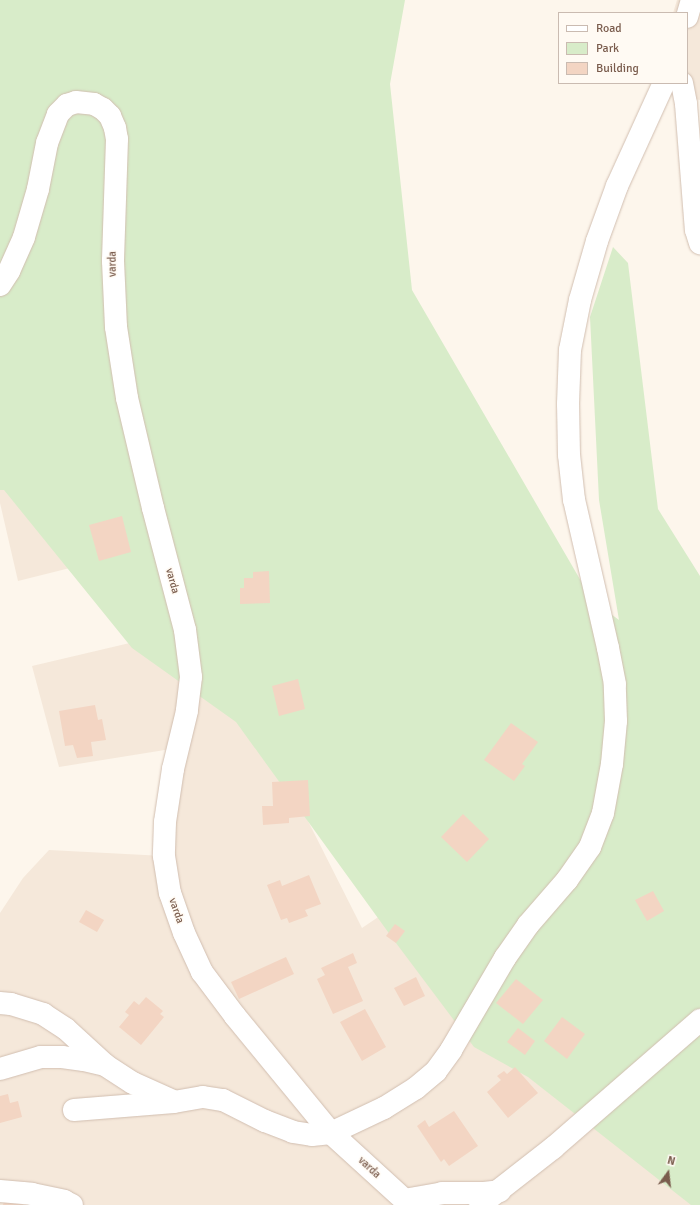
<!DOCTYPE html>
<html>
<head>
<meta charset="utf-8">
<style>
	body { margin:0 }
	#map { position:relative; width:700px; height:1205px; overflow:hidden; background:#fdf6ec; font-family:Signika,sans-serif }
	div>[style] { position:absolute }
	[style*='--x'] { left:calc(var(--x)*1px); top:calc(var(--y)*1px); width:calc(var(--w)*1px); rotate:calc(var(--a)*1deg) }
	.residential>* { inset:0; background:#f5e8da }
	.green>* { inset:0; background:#d8ecc9 }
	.building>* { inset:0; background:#f3d5c3 }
	.roads { filter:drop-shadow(0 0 1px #d1beb0) drop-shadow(0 0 1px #d1beb0) }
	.minor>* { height:22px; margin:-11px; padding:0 11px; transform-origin:11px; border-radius:11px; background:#fff }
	span { translate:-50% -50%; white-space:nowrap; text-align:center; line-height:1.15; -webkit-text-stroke:3px #fffaf3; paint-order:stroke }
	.street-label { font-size:11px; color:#7a5c4d }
	.legend { position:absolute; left:558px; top:12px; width:130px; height:72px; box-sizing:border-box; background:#fffaf3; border:1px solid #cabbb1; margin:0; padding:5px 7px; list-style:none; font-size:12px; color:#7a5c4d }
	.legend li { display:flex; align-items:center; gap:8px; height:20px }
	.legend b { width:20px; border:1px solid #cabbb1 }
	.north { position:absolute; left:648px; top:1153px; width:40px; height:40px; -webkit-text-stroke:3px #fffaf3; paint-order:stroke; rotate:15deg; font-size:11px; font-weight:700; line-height:16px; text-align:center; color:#7a5c4d }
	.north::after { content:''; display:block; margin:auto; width:14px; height:18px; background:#7a5c4d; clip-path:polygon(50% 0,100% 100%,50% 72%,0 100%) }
</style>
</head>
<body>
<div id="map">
	<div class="residential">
		<i style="clip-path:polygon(677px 0,700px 0,700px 100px,682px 96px,687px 83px,687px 13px,673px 13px)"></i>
		<i style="clip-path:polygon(127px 398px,307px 819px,362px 928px,396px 905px,700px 1205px,0 1205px,0 913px,23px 878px,49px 850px,164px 856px,171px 749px,59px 767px,32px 666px,185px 630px,162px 545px,18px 581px,0 503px,0 478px)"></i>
	</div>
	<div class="green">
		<i style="clip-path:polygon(0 0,405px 0,390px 84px,412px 290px,592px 600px,619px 620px,599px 500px,590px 317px,613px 247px,628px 263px,658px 509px,700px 576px,700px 1205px,691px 1205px,528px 1077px,474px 1047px,396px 943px,236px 722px,132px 648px,4px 490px,0 490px)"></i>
	</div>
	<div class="building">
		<i style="clip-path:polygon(122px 516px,131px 552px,99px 561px,89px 525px)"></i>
		<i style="clip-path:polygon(269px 571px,270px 603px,240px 604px,240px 588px,244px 588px,244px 578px,253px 578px,253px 572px)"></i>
		<i style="clip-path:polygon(298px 679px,305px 709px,279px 716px,272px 686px)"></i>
		<i style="clip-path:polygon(95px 705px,98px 720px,102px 719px,106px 740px,91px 742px,93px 756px,77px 758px,73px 745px,65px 746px,59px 711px)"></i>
		<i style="clip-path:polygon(511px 723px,538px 742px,522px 764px,525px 766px,514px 781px,484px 760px)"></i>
		<i style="clip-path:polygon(308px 780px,310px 816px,289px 818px,289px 823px,263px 825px,262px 806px,273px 806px,272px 782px)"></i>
		<i style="clip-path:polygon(463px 814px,489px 839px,467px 862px,441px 837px)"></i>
		<i style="clip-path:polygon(309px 875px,321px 904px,305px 910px,308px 916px,289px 923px,287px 918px,281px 920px,267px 885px,280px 880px,282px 886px)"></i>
		<i style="clip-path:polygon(653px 891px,664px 911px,647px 921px,635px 900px)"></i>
		<i style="clip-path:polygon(86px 910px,104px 920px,97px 932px,79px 922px)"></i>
		<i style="clip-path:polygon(395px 924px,405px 931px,396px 943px,386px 936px)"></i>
		<i style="clip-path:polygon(353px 953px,357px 963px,348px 967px,363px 1001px,333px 1014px,317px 979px,325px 975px,321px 968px)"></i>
		<i style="clip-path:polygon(286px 957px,294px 974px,239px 999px,231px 982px)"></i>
		<i style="clip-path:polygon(416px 977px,425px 996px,404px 1006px,394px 988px)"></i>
		<i style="clip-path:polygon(516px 979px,543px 1000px,523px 1024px,496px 1003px)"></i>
		<i style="clip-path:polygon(146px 997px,163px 1011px,160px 1014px,164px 1017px,141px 1045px,119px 1027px,129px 1015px,125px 1012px,134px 1001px,139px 1005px)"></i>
		<i style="clip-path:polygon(365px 1009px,386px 1047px,362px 1061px,340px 1022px)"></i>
		<i style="clip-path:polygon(562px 1017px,585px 1034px,567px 1059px,544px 1041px)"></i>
		<i style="clip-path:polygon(518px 1028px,535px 1041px,525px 1055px,507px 1042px)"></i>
		<i style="clip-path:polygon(515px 1067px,538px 1093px,508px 1118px,487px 1092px,501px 1080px,497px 1076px,504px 1071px,507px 1074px)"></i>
		<i style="clip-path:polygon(8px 1094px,10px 1103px,18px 1101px,22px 1117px,0 1123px,0 1096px)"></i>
		<i style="clip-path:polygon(454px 1111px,478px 1146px,449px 1166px,444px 1159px,441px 1162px,417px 1126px,425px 1120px,429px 1127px)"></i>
		<i style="clip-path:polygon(5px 1199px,24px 1205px,3px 1205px)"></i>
	</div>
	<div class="roads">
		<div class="minor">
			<i style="--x:687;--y:17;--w:18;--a:-74"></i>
			<i style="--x:682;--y:83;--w:21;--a:79"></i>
			<i style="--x:686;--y:104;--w:126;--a:85.5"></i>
			<i style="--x:696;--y:230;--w:14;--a:73"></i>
			<i style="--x:0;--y:285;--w:17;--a:-57"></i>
			<i style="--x:9;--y:271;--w:37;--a:-66"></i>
			<i style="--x:24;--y:237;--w:50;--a:-73.7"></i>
			<i style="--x:38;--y:189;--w:47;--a:-78.9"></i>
			<i style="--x:47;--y:143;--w:31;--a:-69"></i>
			<i style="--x:58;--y:114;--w:13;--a:-45"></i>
			<i style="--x:67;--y:105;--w:9;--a:-18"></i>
			<i style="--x:76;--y:102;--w:18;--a:6"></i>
			<i style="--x:94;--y:104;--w:10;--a:29"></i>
			<i style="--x:103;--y:109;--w:10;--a:45"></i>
			<i style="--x:110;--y:116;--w:13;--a:67"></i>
			<i style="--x:115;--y:128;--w:11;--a:80"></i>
			<i style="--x:117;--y:139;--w:122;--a:91.9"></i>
			<i style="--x:113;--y:261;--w:66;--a:87.4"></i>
			<i style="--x:116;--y:327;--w:72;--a:81.2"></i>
			<i style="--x:127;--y:398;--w:113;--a:76.7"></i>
			<i style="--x:153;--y:508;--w:126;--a:75.3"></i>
			<i style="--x:185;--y:630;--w:47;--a:82.7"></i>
			<i style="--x:191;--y:677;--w:34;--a:97"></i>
			<i style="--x:187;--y:711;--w:60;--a:103.6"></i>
			<i style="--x:173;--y:769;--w:54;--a:98.6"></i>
			<i style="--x:165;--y:822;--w:34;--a:92"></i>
			<i style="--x:164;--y:856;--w:37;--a:81"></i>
			<i style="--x:170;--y:893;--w:42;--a:70.7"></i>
			<i style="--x:184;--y:933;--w:43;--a:65.2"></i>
			<i style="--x:202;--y:972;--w:55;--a:53.1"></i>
			<i style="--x:235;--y:1016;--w:151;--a:50.6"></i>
			<i style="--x:331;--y:1133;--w:107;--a:42.3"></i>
			<i style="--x:0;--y:1003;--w:11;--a:5"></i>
			<i style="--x:11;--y:1004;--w:34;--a:17"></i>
			<i style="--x:43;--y:1014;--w:27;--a:33"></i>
			<i style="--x:66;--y:1029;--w:52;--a:42.6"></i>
			<i style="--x:0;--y:1069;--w:43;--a:-16.3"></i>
			<i style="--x:41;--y:1057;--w:21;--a:0"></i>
			<i style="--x:62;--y:1057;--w:22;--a:8"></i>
			<i style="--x:84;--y:1060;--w:22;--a:13"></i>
			<i style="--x:105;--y:1065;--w:33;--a:33"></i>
			<i style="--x:133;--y:1083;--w:44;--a:24.2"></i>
			<i style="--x:74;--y:1110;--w:100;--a:-4.6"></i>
			<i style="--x:174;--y:1102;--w:29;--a:-10"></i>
			<i style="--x:203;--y:1097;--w:20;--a:9"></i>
			<i style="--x:223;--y:1100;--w:47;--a:26.6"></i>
			<i style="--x:265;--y:1121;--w:30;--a:21"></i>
			<i style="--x:293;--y:1132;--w:19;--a:9"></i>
			<i style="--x:312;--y:1135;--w:19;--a:-6"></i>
			<i style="--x:331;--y:1133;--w:59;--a:-25.3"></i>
			<i style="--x:384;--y:1108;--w:38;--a:-32"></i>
			<i style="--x:416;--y:1088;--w:26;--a:-40"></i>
			<i style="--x:436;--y:1071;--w:26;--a:-54"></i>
			<i style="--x:451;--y:1050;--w:107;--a:-59.6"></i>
			<i style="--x:505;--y:958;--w:40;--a:-55.1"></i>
			<i style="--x:528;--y:925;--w:60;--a:-49.1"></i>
			<i style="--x:567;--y:880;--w:40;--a:-55.1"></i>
			<i style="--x:590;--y:847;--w:36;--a:-69"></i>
			<i style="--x:603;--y:813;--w:50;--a:-79.6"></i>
			<i style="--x:612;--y:764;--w:43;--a:-84.7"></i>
			<i style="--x:616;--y:721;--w:37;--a:-92"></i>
			<i style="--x:615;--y:684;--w:37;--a:-101"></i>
			<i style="--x:608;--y:648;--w:152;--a:-102.9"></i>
			<i style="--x:574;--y:500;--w:45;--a:-96.3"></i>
			<i style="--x:569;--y:455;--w:51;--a:-91.1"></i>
			<i style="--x:568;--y:404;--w:54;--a:-87.9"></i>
			<i style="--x:570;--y:350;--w:51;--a:-78.7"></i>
			<i style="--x:580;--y:300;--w:61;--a:-73.9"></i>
			<i style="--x:597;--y:241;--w:59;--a:-70"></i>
			<i style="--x:617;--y:186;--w:113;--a:-65.5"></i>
			<i style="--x:0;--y:1191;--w:32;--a:5"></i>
			<i style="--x:32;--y:1194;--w:33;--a:12"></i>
			<i style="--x:64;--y:1201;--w:9;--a:27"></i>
			<i style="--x:404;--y:1200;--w:39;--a:-10"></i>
			<i style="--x:442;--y:1193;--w:42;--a:0"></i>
			<i style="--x:484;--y:1193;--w:16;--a:-7"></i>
			<i style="--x:480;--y:1205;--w:93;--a:-38"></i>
			<i style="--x:553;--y:1148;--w:195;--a:-41"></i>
		</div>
	</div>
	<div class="street-label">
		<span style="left:113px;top:264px;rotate:-90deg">varda</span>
		<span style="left:172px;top:581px;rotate:75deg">varda</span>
		<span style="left:176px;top:911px;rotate:71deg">varda</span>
		<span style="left:369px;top:1168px;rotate:43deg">varda</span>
	</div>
	<ul class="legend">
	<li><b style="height:5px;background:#fff"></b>Road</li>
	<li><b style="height:11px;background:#d8ecc9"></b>Park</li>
	<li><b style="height:11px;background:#f3d5c3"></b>Building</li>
	</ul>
	<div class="north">N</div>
</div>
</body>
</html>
